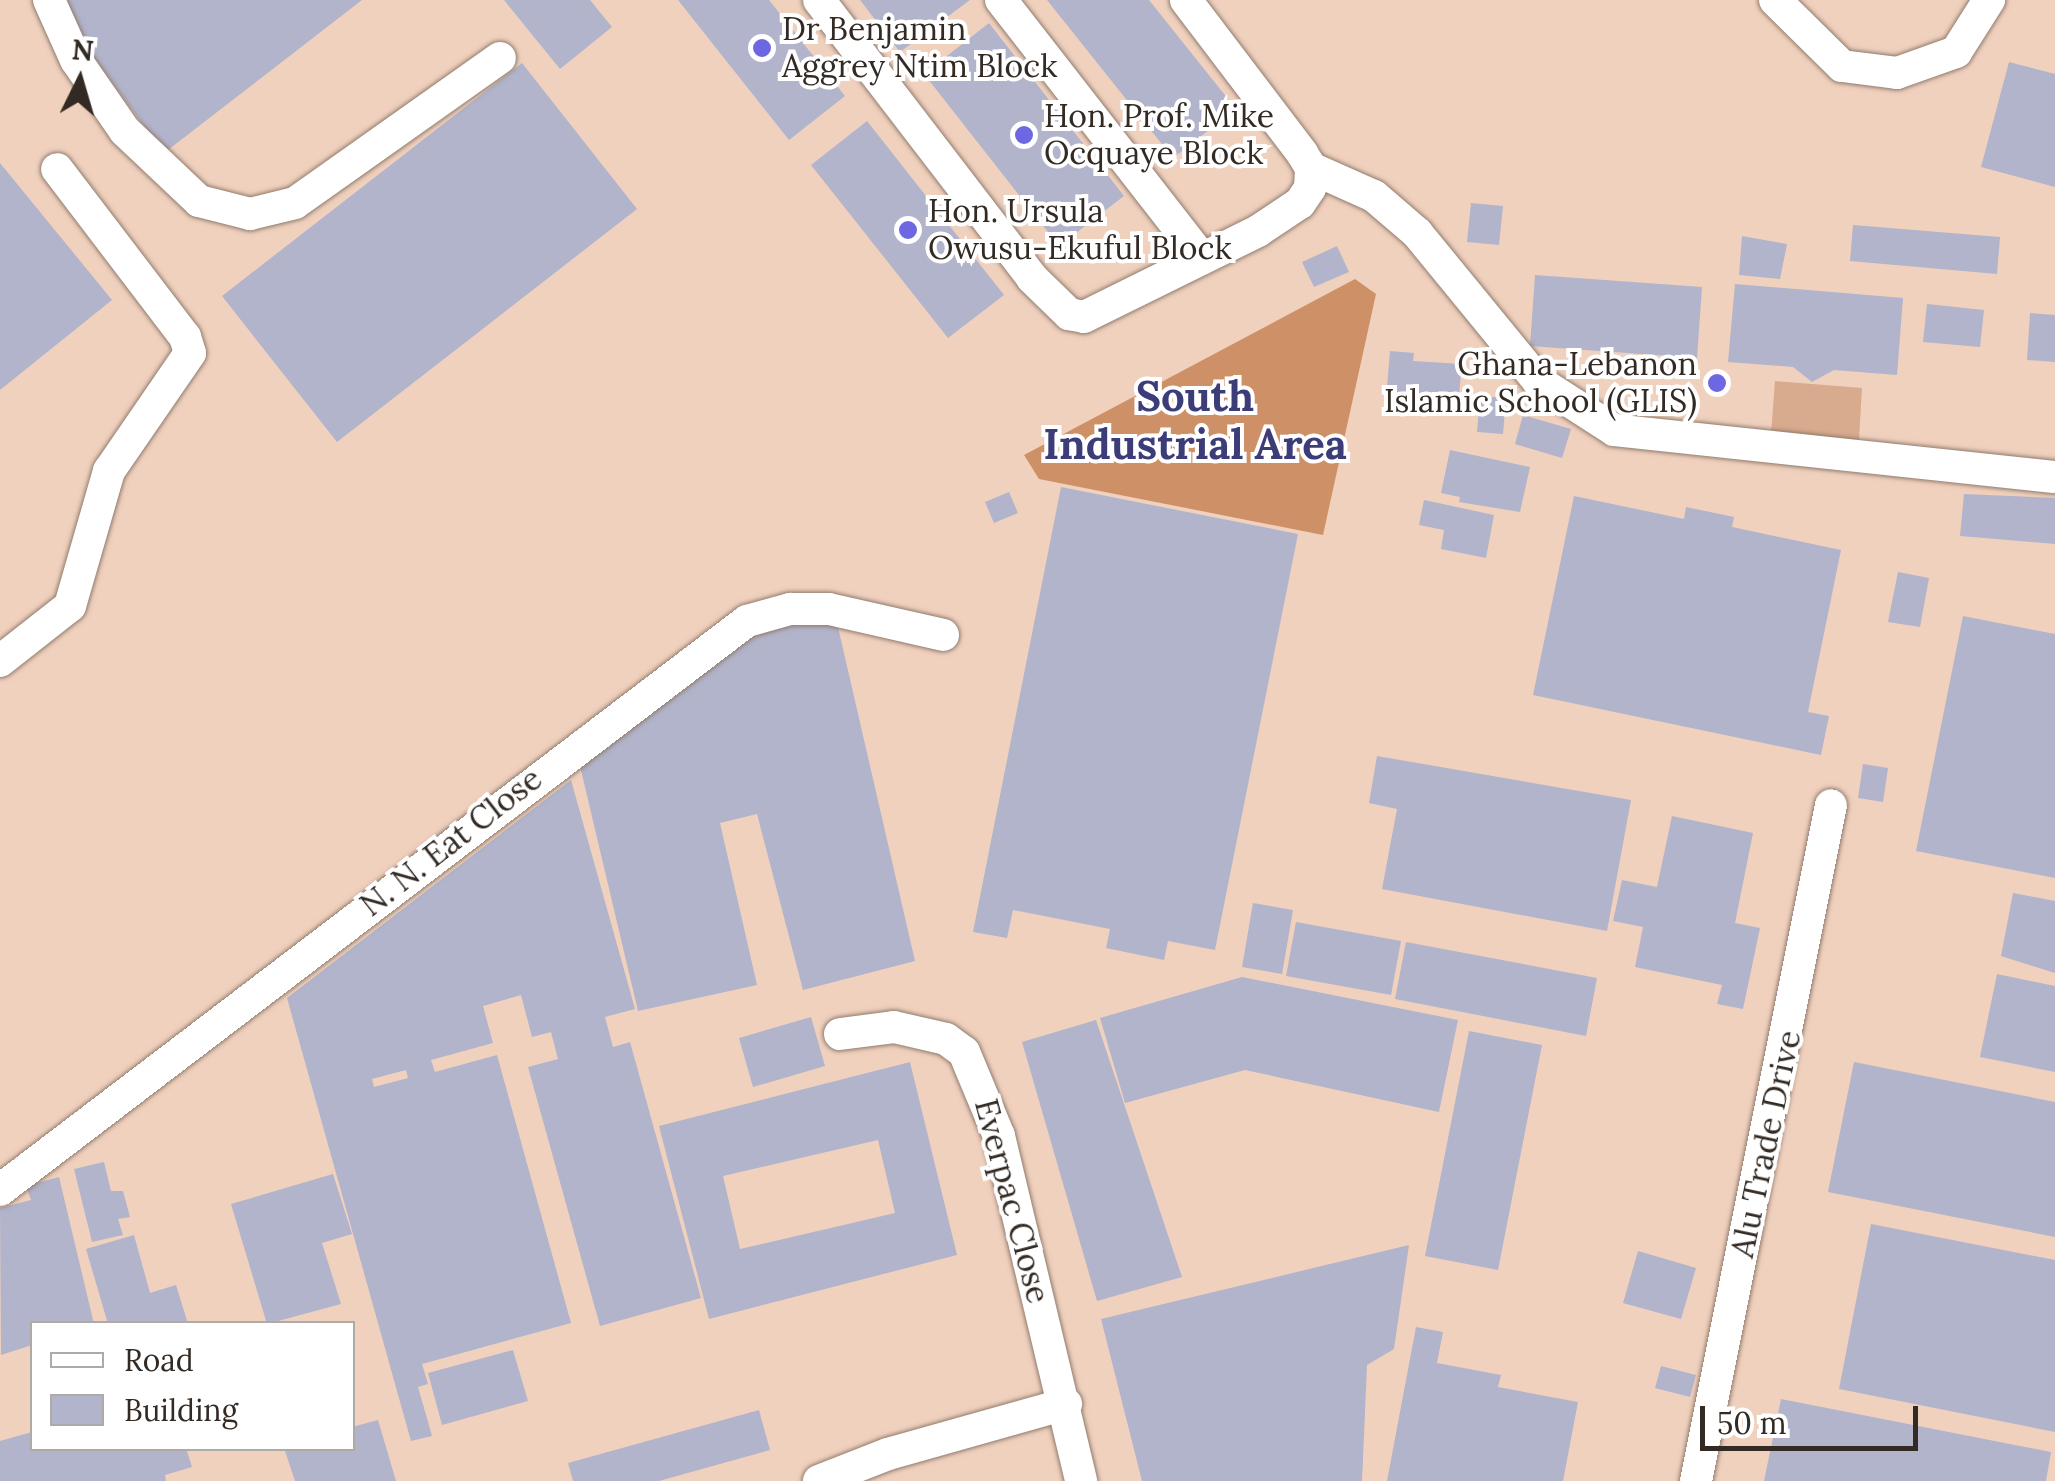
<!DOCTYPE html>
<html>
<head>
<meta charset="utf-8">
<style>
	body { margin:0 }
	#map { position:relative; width:2055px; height:1481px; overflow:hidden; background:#f4ddce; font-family:Lora,serif }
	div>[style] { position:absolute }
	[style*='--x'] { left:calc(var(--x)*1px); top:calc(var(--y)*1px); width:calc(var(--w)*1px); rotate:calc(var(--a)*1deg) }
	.built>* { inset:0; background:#f0d1be }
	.green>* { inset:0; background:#d9ab8e }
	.forest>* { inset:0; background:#ce9067 }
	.building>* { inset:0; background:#b1b4cb }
	.roads { filter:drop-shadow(0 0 2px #917c6e) drop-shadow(0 0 2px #917c6e) }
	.minor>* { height:32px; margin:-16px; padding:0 16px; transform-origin:16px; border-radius:16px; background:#fff }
	.dots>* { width:28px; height:28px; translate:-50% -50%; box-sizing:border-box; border:5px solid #fff; border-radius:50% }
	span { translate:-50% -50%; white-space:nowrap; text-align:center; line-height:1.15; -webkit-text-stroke:8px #fff; paint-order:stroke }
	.poi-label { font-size:32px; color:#332a24 }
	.left { translate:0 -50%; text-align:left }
	.right { translate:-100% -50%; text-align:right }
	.street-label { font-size:32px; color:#332a24 }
	.district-label { font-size:42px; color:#3c3c78; font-weight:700 }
	.legend { position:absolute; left:30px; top:1321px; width:325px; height:130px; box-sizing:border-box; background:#fff; border:2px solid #adaaa7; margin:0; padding:12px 18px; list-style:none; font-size:30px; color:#332a24 }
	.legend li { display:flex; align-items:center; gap:20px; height:50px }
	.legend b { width:50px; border:2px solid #adaaa7 }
	.north { position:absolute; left:30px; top:30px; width:100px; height:100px; -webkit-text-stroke:8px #fff; paint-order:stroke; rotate:5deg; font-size:28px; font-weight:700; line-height:40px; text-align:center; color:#332a24 }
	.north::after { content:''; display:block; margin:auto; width:35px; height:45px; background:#332a24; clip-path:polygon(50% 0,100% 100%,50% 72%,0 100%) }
	.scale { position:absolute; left:1700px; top:1406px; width:218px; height:45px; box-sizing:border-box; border:5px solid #332a24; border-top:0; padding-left:12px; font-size:30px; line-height:35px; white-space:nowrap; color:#332a24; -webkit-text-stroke:8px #fff; paint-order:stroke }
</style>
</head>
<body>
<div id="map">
	<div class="built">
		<i style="clip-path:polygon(evenodd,0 0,2055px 0,2055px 1481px,0 1481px,0 0,32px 1324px,352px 1324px,352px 1448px,32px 1448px,32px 1324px)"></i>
	</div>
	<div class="green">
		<i style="clip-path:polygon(1775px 381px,1862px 388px,1859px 440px,1771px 434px)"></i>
	</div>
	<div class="forest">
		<i style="clip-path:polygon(1355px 279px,1376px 294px,1323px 535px,1039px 479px,1024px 455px)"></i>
	</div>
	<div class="building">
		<i style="clip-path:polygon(68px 0,362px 0,164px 153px,57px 8px)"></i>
		<i style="clip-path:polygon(504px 0,590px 0,612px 27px,560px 69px)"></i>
		<i style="clip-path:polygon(678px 0,769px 0,845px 96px,789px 140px)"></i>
		<i style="clip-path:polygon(860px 0,970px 0,900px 52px)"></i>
		<i style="clip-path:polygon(1047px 0,1149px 0,1236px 109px,1173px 158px)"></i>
		<i style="clip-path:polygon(989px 23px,1124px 196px,1059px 246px,924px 74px)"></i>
		<i style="clip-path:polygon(2009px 62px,2055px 74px,2055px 187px,1981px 167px)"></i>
		<i style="clip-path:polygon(522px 63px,637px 209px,337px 442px,222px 296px)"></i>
		<i style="clip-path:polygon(867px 121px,1004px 295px,948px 338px,811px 165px)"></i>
		<i style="clip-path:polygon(0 163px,112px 300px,0 390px)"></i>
		<i style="clip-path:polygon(1471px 203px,1503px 206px,1499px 245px,1467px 242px)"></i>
		<i style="clip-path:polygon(1853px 225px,2000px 237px,1997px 274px,1850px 261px)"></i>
		<i style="clip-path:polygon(1742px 236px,1787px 244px,1780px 279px,1739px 275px)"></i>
		<i style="clip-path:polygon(1337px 246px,1349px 272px,1314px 287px,1302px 262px)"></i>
		<i style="clip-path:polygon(1535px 275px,1702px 287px,1697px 358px,1530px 346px)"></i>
		<i style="clip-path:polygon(1735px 284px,1903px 298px,1897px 375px,1834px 370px,1812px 382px,1793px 367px,1728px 362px)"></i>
		<i style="clip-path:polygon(1927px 304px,1984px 310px,1980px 347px,1923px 342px)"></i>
		<i style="clip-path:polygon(2030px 313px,2055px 315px,2055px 362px,2027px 360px)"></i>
		<i style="clip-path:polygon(1390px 351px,1414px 353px,1413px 361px,1462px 364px,1457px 416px,1385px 410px)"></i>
		<i style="clip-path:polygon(1480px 396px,1506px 398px,1503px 434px,1477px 432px)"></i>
		<i style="clip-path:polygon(1523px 415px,1571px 429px,1562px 458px,1515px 444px)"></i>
		<i style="clip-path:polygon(1450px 450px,1530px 467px,1520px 512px,1459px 502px,1460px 497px,1441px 493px)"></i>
		<i style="clip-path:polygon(1061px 487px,1298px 534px,1215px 950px,1168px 941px,1164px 960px,1106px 948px,1110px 929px,1013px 910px,1007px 938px,973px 932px)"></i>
		<i style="clip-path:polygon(1009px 492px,1018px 513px,994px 523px,985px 502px)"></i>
		<i style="clip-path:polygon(1964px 494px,2055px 498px,2055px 544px,1960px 536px)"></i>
		<i style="clip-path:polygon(1574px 496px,1684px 519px,1686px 507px,1734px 517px,1732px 527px,1841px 550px,1808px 712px,1829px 716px,1821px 755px,1533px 695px)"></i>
		<i style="clip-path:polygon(1424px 500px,1494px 515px,1486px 558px,1441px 549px,1444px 530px,1419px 525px)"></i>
		<i style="clip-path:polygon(1898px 572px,1929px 578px,1920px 627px,1888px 622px)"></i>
		<i style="clip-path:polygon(835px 614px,915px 961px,803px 990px,757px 814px,720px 823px,757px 985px,638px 1011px,580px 766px,751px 635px)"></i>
		<i style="clip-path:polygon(1963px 616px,2055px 634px,2055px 878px,1916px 851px)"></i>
		<i style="clip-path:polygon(1377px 756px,1631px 800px,1607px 931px,1382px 889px,1397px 809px,1369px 803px)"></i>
		<i style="clip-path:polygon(1863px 764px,1888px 768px,1883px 802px,1858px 798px)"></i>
		<i style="clip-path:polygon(evenodd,571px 780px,635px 1009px,605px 1017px,613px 1047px,630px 1042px,701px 1298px,600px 1326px,528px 1067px,558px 1059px,551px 1032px,532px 1037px,521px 995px,483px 1006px,493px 1043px,431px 1060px,435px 1072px,497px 1055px,571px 1323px,422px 1364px,428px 1384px,418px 1387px,432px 1436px,411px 1441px,287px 998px,571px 780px,406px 1070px,408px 1078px,374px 1087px,372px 1079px,406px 1070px)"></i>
		<i style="clip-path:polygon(1672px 816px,1753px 833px,1735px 923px,1760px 928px,1743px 1009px,1717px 1004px,1722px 985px,1635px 967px,1643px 927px,1613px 921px,1622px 880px,1657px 887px)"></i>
		<i style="clip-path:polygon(2013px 893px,2055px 901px,2055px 973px,2001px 956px)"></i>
		<i style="clip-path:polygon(1253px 903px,1293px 910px,1282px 974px,1242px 967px)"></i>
		<i style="clip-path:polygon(1296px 922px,1401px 941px,1391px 995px,1286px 976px)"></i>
		<i style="clip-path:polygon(1406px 942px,1597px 978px,1586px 1036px,1395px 999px)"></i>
		<i style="clip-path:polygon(1997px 974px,2055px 986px,2055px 1072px,1980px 1057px)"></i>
		<i style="clip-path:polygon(1242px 977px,1458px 1020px,1439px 1112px,1245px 1070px,1125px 1103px,1100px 1018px)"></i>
		<i style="clip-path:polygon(811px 1017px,825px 1066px,753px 1087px,739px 1038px)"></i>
		<i style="clip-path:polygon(1096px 1020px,1182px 1277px,1097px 1301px,1022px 1042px)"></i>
		<i style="clip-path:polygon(1469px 1031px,1542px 1045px,1498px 1270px,1425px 1256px)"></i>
		<i style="clip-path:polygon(evenodd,910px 1062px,957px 1255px,709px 1319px,659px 1126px,910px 1062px,878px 1140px,895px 1213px,740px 1249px,723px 1176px,878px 1140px)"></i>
		<i style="clip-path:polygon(1854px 1062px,2055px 1102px,2055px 1237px,1828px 1192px)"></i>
		<i style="clip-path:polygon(104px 1162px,111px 1191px,123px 1191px,130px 1217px,118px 1219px,123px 1235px,92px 1242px,74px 1169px)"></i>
		<i style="clip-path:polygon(333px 1174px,352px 1234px,322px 1243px,341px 1304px,267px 1324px,231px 1204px)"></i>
		<i style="clip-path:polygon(59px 1177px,94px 1324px,32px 1324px,32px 1345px,1px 1355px,0 1208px,31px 1200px,26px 1186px)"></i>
		<i style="clip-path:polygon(1871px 1224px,2055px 1260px,2055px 1432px,1839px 1389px)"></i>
		<i style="clip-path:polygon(134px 1235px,150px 1293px,176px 1285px,188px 1324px,108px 1324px,86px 1249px)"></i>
		<i style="clip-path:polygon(1409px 1245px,1394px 1349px,1367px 1365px,1362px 1481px,1142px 1481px,1101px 1319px)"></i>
		<i style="clip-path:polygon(1638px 1251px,1696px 1268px,1681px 1319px,1623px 1303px)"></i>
		<i style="clip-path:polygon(1416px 1327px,1443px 1332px,1437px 1363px,1501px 1375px,1498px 1387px,1578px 1402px,1563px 1481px,1387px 1481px)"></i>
		<i style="clip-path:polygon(513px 1350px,528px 1401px,442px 1425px,428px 1373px)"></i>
		<i style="clip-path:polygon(1661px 1366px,1696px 1375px,1690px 1397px,1655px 1388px)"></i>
		<i style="clip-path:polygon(1781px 1399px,2051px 1452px,2046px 1481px,1764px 1481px)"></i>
		<i style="clip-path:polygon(759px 1410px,770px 1450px,659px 1481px,573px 1481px,568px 1463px)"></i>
		<i style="clip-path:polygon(378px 1420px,396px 1481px,295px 1481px,284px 1448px,352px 1448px,352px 1427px)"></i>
		<i style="clip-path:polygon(32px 1432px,32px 1448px,186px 1448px,192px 1467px,165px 1475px,166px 1481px,0 1481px,0 1441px)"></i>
	</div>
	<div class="roads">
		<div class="minor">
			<i style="--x:49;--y:0;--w:66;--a:65.8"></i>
			<i style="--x:76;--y:60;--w:86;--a:55.4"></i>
			<i style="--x:125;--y:131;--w:102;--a:43.4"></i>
			<i style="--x:199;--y:201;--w:53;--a:14.3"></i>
			<i style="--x:250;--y:214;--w:46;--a:-13.7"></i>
			<i style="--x:295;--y:203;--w:251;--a:-35.3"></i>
			<i style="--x:819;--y:0;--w:350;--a:52.5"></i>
			<i style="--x:1032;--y:278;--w:52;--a:44.2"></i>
			<i style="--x:1069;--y:314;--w:15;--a:11"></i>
			<i style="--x:1084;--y:317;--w:194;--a:-26.3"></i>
			<i style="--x:1258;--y:231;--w:50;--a:-33.7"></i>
			<i style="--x:1300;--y:203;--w:18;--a:-56"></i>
			<i style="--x:1310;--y:188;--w:20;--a:-87"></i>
			<i style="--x:1311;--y:168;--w:17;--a:-121"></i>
			<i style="--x:1302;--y:153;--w:192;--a:-127.2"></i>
			<i style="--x:1001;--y:0;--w:326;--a:52.1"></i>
			<i style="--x:1775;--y:0;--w:94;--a:44.6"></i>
			<i style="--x:1842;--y:66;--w:55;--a:7.3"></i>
			<i style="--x:1897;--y:73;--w:63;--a:-19.6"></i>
			<i style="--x:1956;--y:52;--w:62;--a:-57.6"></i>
			<i style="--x:1311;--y:168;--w:69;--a:24"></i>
			<i style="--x:1374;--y:196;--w:57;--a:40.7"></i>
			<i style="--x:1417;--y:233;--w:191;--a:50.7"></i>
			<i style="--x:1538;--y:381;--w:90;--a:32.8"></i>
			<i style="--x:1614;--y:430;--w:443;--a:6.1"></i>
			<i style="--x:0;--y:661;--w:89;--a:-38.2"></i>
			<i style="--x:70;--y:606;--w:141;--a:-73.9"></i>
			<i style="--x:109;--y:471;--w:143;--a:-55.5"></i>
			<i style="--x:190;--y:353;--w:17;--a:-107"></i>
			<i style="--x:185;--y:337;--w:211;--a:-127.3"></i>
			<i style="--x:840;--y:1034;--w:54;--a:-7.4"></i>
			<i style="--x:894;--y:1027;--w:53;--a:13"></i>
			<i style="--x:946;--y:1039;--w:22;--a:36"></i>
			<i style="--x:964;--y:1052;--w:91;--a:67.4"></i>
			<i style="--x:999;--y:1136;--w:355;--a:76.6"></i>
			<i style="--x:0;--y:1190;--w:939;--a:-37.3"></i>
			<i style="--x:747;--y:621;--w:45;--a:-15.6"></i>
			<i style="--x:790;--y:609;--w:39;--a:0"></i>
			<i style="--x:829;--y:609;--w:117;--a:12.8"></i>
			<i style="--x:819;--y:1481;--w:74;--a:-21.4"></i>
			<i style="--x:888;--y:1454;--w:185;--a:-15.7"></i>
			<i style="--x:1696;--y:1481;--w:689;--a:-78.71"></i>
		</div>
	</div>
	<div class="dots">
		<i style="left:762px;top:48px;background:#6d68e2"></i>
		<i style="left:1024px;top:135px;background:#6d68e2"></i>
		<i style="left:908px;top:230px;background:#6d68e2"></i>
		<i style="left:1717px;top:383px;background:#6d68e2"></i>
	</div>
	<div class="poi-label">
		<span class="left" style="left:782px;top:48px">Dr Benjamin<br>Aggrey Ntim Block</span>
		<span class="left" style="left:1044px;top:135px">Hon. Prof. Mike<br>Ocquaye Block</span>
		<span class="left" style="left:928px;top:230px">Hon. Ursula<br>Owusu-Ekuful Block</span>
		<span class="right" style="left:1697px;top:383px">Ghana-Lebanon<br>Islamic School (GLIS)</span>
	</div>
	<div class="street-label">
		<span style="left:451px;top:842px;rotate:-38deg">N. N. Eat Close</span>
		<span style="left:1766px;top:1144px;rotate:-78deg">Alu Trade Drive</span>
		<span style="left:1012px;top:1201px;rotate:75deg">Everpac Close</span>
	</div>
	<div class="district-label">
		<span style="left:1195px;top:420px">South<br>Industrial Area</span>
	</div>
	<ul class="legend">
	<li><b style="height:12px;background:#fff"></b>Road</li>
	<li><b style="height:28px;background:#b1b4cb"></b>Building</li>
	</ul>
	<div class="north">N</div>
	<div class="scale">50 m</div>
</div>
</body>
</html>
